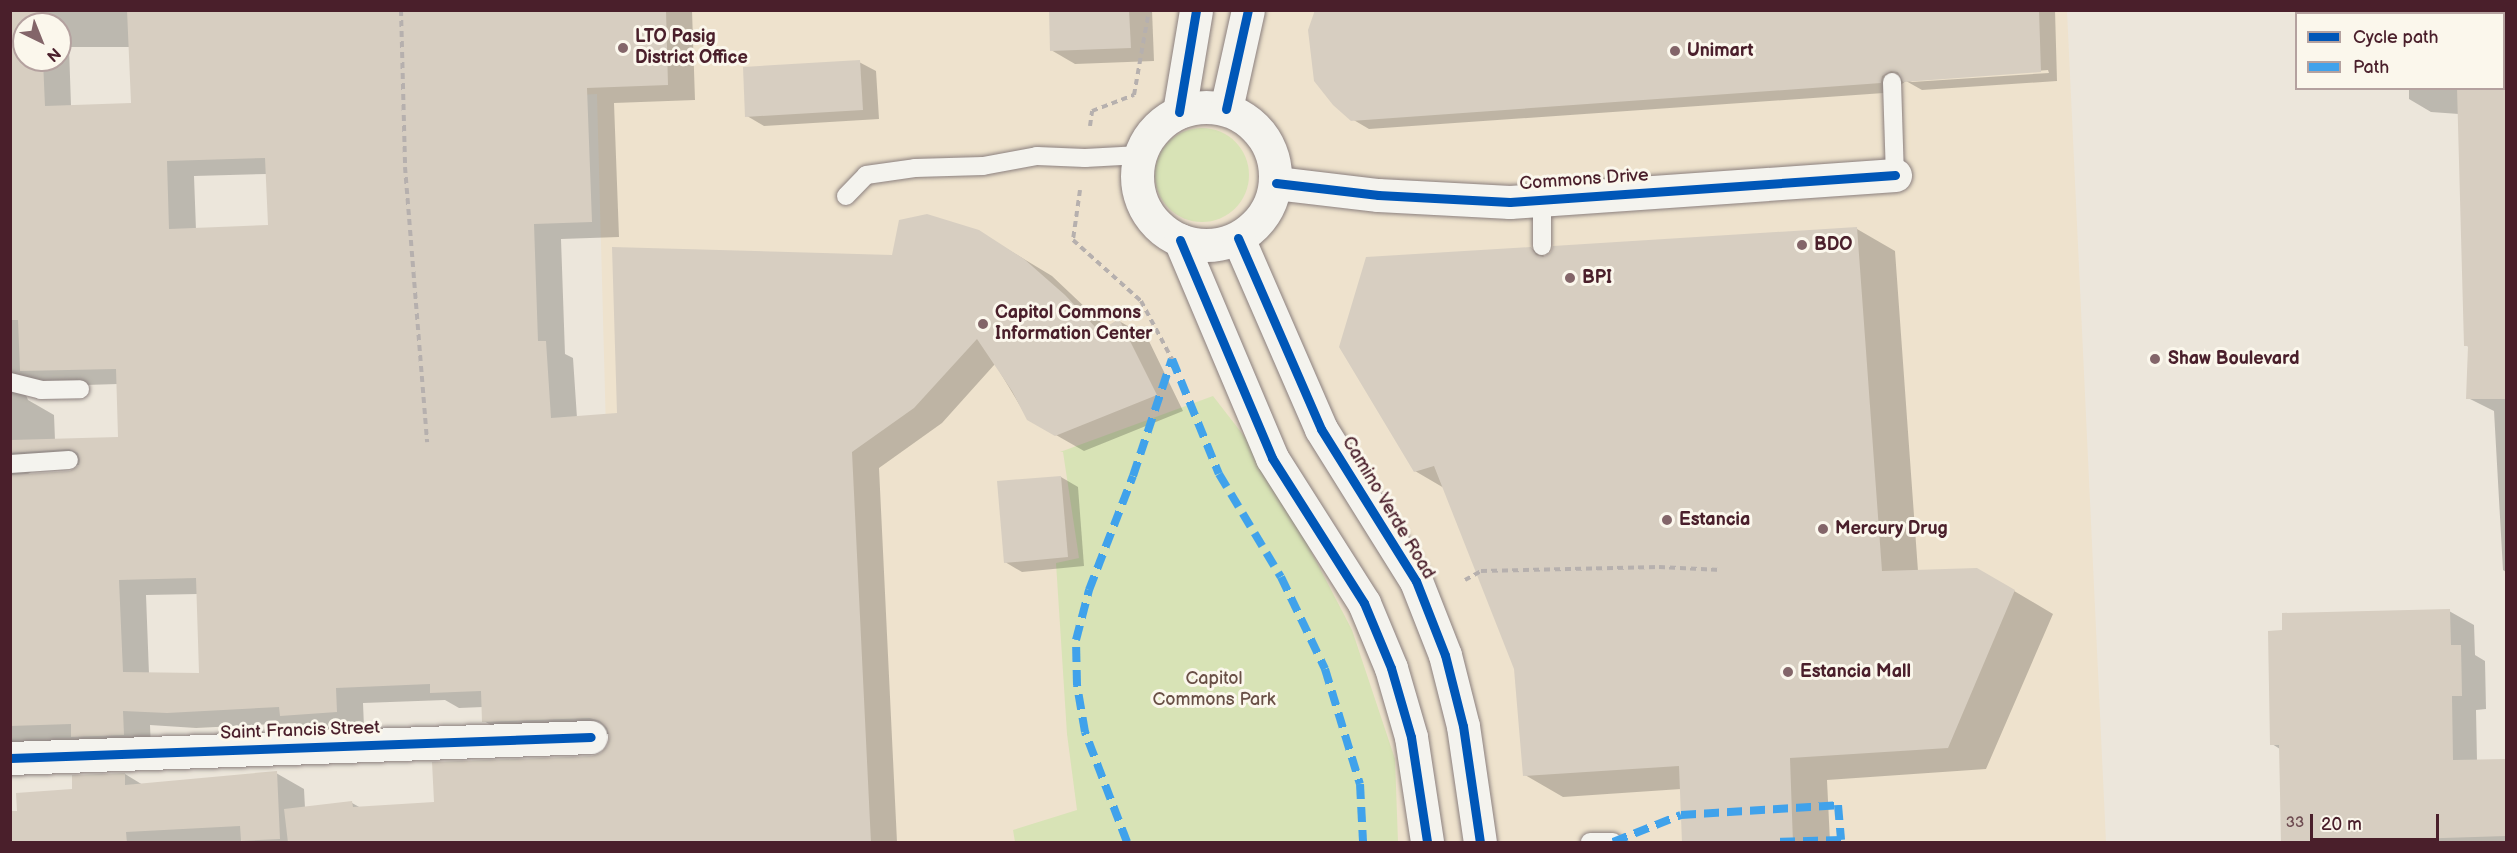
<!DOCTYPE html>
<html>
<head>
<meta charset="utf-8">
<style>
	body { margin:0 }
	#map { position:relative; width:2517px; height:853px; overflow:hidden; background:#ece6db; font-family:"Balsamiq Sans",sans-serif }
	div>[style] { position:absolute }
	[style*='--x'] { left:calc(var(--x)*1px); top:calc(var(--y)*1px); width:calc(var(--w)*1px); rotate:calc(var(--a)*1deg) }
	.built>* { inset:0; background:#eee2cd }
	.green>* { inset:0; background:#d8e3b6 }
	.round { border-radius:50% }
	.shadow>* { inset:0; background:#0003 }
	.building>* { inset:0; background:#d7cec1 }
	.path>* { height:4px; margin-top:-2px; transform-origin:0; background:repeating-linear-gradient(90deg,#b6b0ae 0 6px,transparent 0 10.5px) }
	.roads { filter:drop-shadow(0 0 2px #8b807e) drop-shadow(0 0 2px #8b807e) }
	.lane>* { height:18px; margin:-9px; padding:0 9px; transform-origin:9px; border-radius:9px; background:#f4f3ee }
	.street>* { height:33px; margin:-16.5px; padding:0 16.5px; transform-origin:16.5px; border-radius:16.5px; background:#f4f3ee }
	.secondary>* { height:33px; margin:-16.5px; padding:0 16.5px; transform-origin:16.5px; border-radius:16.5px; background:#f4f3ee }
	.secondary>.ring { margin:-16.5px; padding:0; box-sizing:content-box; background:none; border:33px solid #f4f3ee; border-radius:50% }
	.quiet>* { height:8px; margin-top:-4px; transform-origin:0; background:repeating-linear-gradient(90deg,#40a2eb 0 15px,transparent 0 23px) }
	.cycleway>* { height:9px; margin:-4.5px; padding:0 4.5px; transform-origin:4.5px; border-radius:4.5px; background:#0057b8 }
	.dots>* { width:16px; height:16px; translate:-50% -50%; box-sizing:border-box; border:3px solid #fbf7ec; border-radius:50% }
	span { translate:-50% -50%; white-space:nowrap; text-align:center; line-height:1.15; -webkit-text-stroke:6px #fbf7ec; paint-order:stroke }
	.number-label { font-size:15px; color:#6e4c51 }
	.number-label span { -webkit-text-stroke-width:0 }
	.poi-label { font-size:18px; color:#4a1f2b; font-weight:700 }
	.left { translate:0 -50%; text-align:left }
	.street-label { font-size:18px; color:#4a1f2b }
	.park-label { font-size:18px; color:#695046 }
	.frame { position:absolute; inset:0; border:12px solid #4a1f2b; pointer-events:none }
	.legend { position:absolute; left:2295px; top:12px; width:210px; height:78px; box-sizing:border-box; background:#fbf7ec; border:2px solid #b4a19f; margin:0; padding:8px 10px; list-style:none; font-size:18px; color:#4a1f2b }
	.legend li { display:flex; align-items:center; gap:12px; height:30px }
	.legend b { width:30px; border:2px solid #b4a19f }
	.north { position:absolute; left:12px; top:12px; width:60px; height:60px; box-sizing:border-box; background:#fbf7ec; border:2px solid #b4a19f; border-radius:50%; rotate:137deg; font-size:16px; font-weight:700; line-height:24px; text-align:center; color:#4a1f2b }
	.north::after { content:''; display:block; margin:auto; width:21px; height:27px; background:#836569; clip-path:polygon(50% 0,100% 100%,50% 72%,0 100%) }
	.scale { position:absolute; left:2310px; top:814px; width:129px; height:27px; box-sizing:border-box; border:3px solid #4a1f2b; border-top:0; padding-left:8px; font-size:18px; line-height:21px; white-space:nowrap; color:#4a1f2b; -webkit-text-stroke:4px #fbf7ec; paint-order:stroke }
</style>
</head>
<body>
<div id="map">
	<div class="built">
		<i style="clip-path:polygon(574px 11px,2067px 11px,2106px 842px,617px 842px,597px 94px,578px 95px)"></i>
	</div>
	<div class="green">
		<i class="round" style="left:1155px;top:128px;width:94px;height:94px"></i>
		<i style="clip-path:polygon(1213px 396px,1265px 463px,1352px 630px,1395px 759px,1398px 842px,1015px 842px,1013px 830px,1077px 810px,1067px 734px,1056px 563px,1079px 558px,1063px 452px,1060px 452px)"></i>
	</div>
	<div class="shadow">
		<i style="clip-path:polygon(evenodd,10px 10px,692px 10px,695px 100px,614px 103px,619px 237px,561px 239px,565px 354px,573px 358px,577px 418px,619px 415px,893px 257px,979px 232px,1052px 276px,1107px 328px,1119px 321px,1147px 337px,1183px 411px,1084px 451px,1028px 419px,995px 364px,942px 423px,879px 468px,897px 842px,10px 842px,18px 812px,125px 774px,143px 785px,276px 773px,304px 789px,305px 808px,352px 803px,361px 808px,436px 804px,601px 754px,609px 747px,610px 734px,511px 737px,484px 721px,483px 707px,459px 708px,445px 700px,363px 703px,364px 727px,309px 731px,295px 723px,196px 728px,150px 725px,151px 750px,10px 742px,10px 10px,24px 24px,60px 24px,60px 60px,24px 60px,24px 24px,10px 10px,69px 47px,130px 47px,133px 104px,71px 106px,69px 47px,10px 10px,267px 174px,269px 227px,196px 230px,194px 176px,267px 174px,10px 10px,118px 384px,120px 438px,55px 440px,54px 415px,28px 400px,26px 395px,53px 386px,118px 384px,10px 10px,82px 465px,71px 473px,25px 476px,37px 468px,82px 465px,10px 10px,198px 594px,201px 674px,149px 674px,146px 595px,198px 594px)"></i>
		<i style="clip-path:polygon(1050px 10px,1152px 10px,1154px 61px,1075px 64px,1051px 50px)"></i>
		<i style="clip-path:polygon(evenodd,1316px 10px,2055px 10px,2057px 81px,1922px 90px,1906px 81px,1899px 86px,1898px 92px,1369px 129px,1352px 119px,1316px 10px,2048px 70px,2049px 73px,1912px 82px,1907px 80px,2048px 70px)"></i>
		<i style="clip-path:polygon(2377px 10px,2506px 10px,2506px 572px,2503px 570px,2494px 411px,2468px 398px,2469px 347px,2465px 345px,2459px 114px,2431px 112px,2409px 99px,2409px 88px,2504px 88px,2504px 14px,2377px 14px)"></i>
		<i style="clip-path:polygon(859px 62px,876px 71px,879px 119px,764px 126px,747px 116px)"></i>
		<i style="clip-path:polygon(1857px 229px,1895px 251px,1918px 571px,1977px 569px,2053px 614px,1986px 769px,1827px 780px,1830px 842px,1684px 842px,1681px 789px,1563px 797px,1525px 775px,1516px 669px,1444px 488px,1415px 471px,1531px 248px,1546px 257px)"></i>
		<i style="clip-path:polygon(1061px 477px,1078px 487px,1084px 566px,1022px 572px,1005px 562px)"></i>
		<i style="clip-path:polygon(2449px 611px,2474px 625px,2475px 655px,2485px 661px,2486px 709px,2476px 710px,2477px 761px,2506px 760px,2506px 842px,2282px 842px,2280px 749px,2272px 744px)"></i>
	</div>
	<div class="building">
		<i style="clip-path:polygon(evenodd,10px 10px,42px 10px,42px 24px,24px 24px,24px 60px,43px 60px,45px 106px,131px 103px,127px 10px,666px 10px,668px 85px,587px 88px,592px 222px,534px 224px,538px 341px,546px 341px,551px 418px,617px 413px,612px 247px,892px 255px,899px 220px,927px 214px,979px 230px,1024px 259px,1065px 295px,1099px 331px,1119px 319px,1157px 395px,1055px 436px,1027px 420px,1012px 391px,977px 339px,914px 408px,852px 452px,871px 843px,288px 843px,284px 809px,352px 801px,353px 807px,434px 802px,432px 762px,592px 756px,601px 753px,607px 746px,610px 737px,607px 728px,600px 721px,590px 718px,482px 722px,481px 691px,430px 693px,430px 684px,336px 688px,337px 712px,280px 716px,279px 707px,167px 713px,123px 711px,124px 735px,71px 737px,71px 724px,10px 726px,10px 475px,70px 471px,79px 465px,80px 460px,78px 453px,69px 449px,10px 453px,10px 440px,118px 437px,116px 369px,20px 371px,18px 320px,10px 320px,10px 10px,265px 158px,268px 225px,169px 229px,167px 161px,265px 158px,10px 10px,196px 578px,199px 673px,123px 672px,119px 580px,196px 578px)"></i>
		<i style="clip-path:polygon(1049px 10px,1129px 10px,1131px 48px,1050px 51px)"></i>
		<i style="clip-path:polygon(1315px 10px,2039px 10px,2041px 72px,1903px 82px,1898px 72px,1891px 71px,1882px 76px,1881px 83px,1351px 121px,1333px 105px,1314px 81px,1308px 30px)"></i>
		<i style="clip-path:polygon(860px 60px,863px 110px,745px 117px,743px 67px)"></i>
		<i style="clip-path:polygon(2457px 88px,2506px 88px,2506px 399px,2466px 399px,2468px 346px,2464px 346px)"></i>
		<i style="clip-path:polygon(1857px 227px,1882px 571px,1977px 568px,2015px 590px,1948px 748px,1790px 758px,1793px 843px,1682px 843px,1679px 766px,1523px 776px,1514px 669px,1434px 466px,1414px 472px,1339px 347px,1366px 257px,1531px 247px,1536px 255px,1543px 257px,1551px 252px,1553px 246px)"></i>
		<i style="clip-path:polygon(1061px 476px,1068px 557px,1004px 563px,997px 481px)"></i>
		<i style="clip-path:polygon(2450px 609px,2451px 645px,2461px 645px,2462px 696px,2452px 696px,2453px 760px,2506px 759px,2506px 836px,2412px 839px,2412px 843px,2281px 843px,2279px 745px,2270px 745px,2268px 631px,2282px 630px,2282px 613px)"></i>
		<i style="clip-path:polygon(277px 771px,280px 839px,241px 841px,240px 826px,126px 832px,127px 843px,10px 843px,10px 811px,17px 811px,16px 793px,72px 789px,72px 775px,125px 773px,125px 785px)"></i>
	</div>
	<div class="path">
		<i style="--x:401;--y:10;--w:157;--a:88.5"></i>
		<i style="--x:405;--y:167;--w:276;--a:85.4"></i>
		<i style="--x:1090;--y:126;--w:15;--a:-82"></i>
		<i style="--x:1092;--y:111;--w:45;--a:-20.9"></i>
		<i style="--x:1134;--y:95;--w:86;--a:-80"></i>
		<i style="--x:1080;--y:190;--w:50;--a:98"></i>
		<i style="--x:1073;--y:240;--w:91;--a:41.9"></i>
		<i style="--x:1141;--y:301;--w:66;--a:61.9"></i>
		<i style="--x:1465;--y:580;--w:18;--a:-29"></i>
		<i style="--x:1481;--y:571;--w:178;--a:-1.3"></i>
		<i style="--x:1659;--y:567;--w:62;--a:2.8"></i>
	</div>
	<div class="roads">
		<div class="lane">
			<i style="--x:1892;--y:82;--w:93;--a:88.2"></i>
			<i style="--x:846;--y:196;--w:29;--a:-46"></i>
			<i style="--x:866;--y:175;--w:49;--a:-8.1"></i>
			<i style="--x:915;--y:168;--w:68;--a:-1.7"></i>
			<i style="--x:983;--y:166;--w:55;--a:-10.5"></i>
			<i style="--x:1037;--y:156;--w:48;--a:2.4"></i>
			<i style="--x:1085;--y:158;--w:55;--a:-3.1"></i>
			<i style="--x:1542;--y:246;--w:46;--a:-90"></i>
			<i style="--x:10;--y:382;--w:32;--a:14"></i>
			<i style="--x:41;--y:390;--w:39;--a:-1"></i>
			<i style="--x:10;--y:464;--w:59;--a:-3.9"></i>
			<i style="--x:1590;--y:842;--w:23;--a:0"></i>
		</div>
		<div class="street">
			<i style="--x:1276;--y:183;--w:103;--a:6.7"></i>
			<i style="--x:1378;--y:195;--w:132;--a:3"></i>
			<i style="--x:1510;--y:202;--w:386;--a:-4"></i>
			<i style="--x:10;--y:758;--w:581;--a:-2.07"></i>
		</div>
		<div class="secondary">
			<i class="ring" style="left:1137px;top:107px;width:105px;height:105px"></i>
			<i style="--x:1226;--y:109;--w:101;--a:-77.5"></i>
			<i style="--x:1179;--y:112;--w:103;--a:-80.5"></i>
			<i style="--x:1238;--y:238;--w:208;--a:66.5"></i>
			<i style="--x:1321;--y:429;--w:179;--a:58"></i>
			<i style="--x:1416;--y:581;--w:79;--a:68.6"></i>
			<i style="--x:1445;--y:655;--w:73;--a:75.8"></i>
			<i style="--x:1463;--y:726;--w:117;--a:81.7"></i>
			<i style="--x:1180;--y:240;--w:237;--a:67.1"></i>
			<i style="--x:1272;--y:458;--w:172;--a:57.6"></i>
			<i style="--x:1364;--y:603;--w:70;--a:67.4"></i>
			<i style="--x:1391;--y:668;--w:72;--a:73.8"></i>
			<i style="--x:1411;--y:737;--w:106;--a:81.3"></i>
		</div>
	</div>
	<div class="quiet">
		<i style="--x:1172;--y:359;--w:124;--a:67.8"></i>
		<i style="--x:1219;--y:474;--w:120;--a:59"></i>
		<i style="--x:1281;--y:577;--w:102;--a:64.4"></i>
		<i style="--x:1325;--y:669;--w:120;--a:73.1"></i>
		<i style="--x:1360;--y:784;--w:58;--a:87"></i>
		<i style="--x:1127;--y:842;--w:118;--a:-110.9"></i>
		<i style="--x:1085;--y:732;--w:48;--a:-99.7"></i>
		<i style="--x:1077;--y:685;--w:45;--a:-91.3"></i>
		<i style="--x:1076;--y:640;--w:52;--a:-75.4"></i>
		<i style="--x:1089;--y:590;--w:122;--a:-68.9"></i>
		<i style="--x:1133;--y:476;--w:123;--a:-71.6"></i>
		<i style="--x:1613;--y:842;--w:73;--a:-21.7"></i>
		<i style="--x:1681;--y:815;--w:157;--a:-3.6"></i>
		<i style="--x:1838;--y:805;--w:35;--a:85"></i>
		<i style="--x:1841;--y:840;--w:67;--a:178.3"></i>
	</div>
	<div class="cycleway">
		<i style="--x:1226;--y:109;--w:101;--a:-77.5"></i>
		<i style="--x:1179;--y:112;--w:103;--a:-80.5"></i>
		<i style="--x:1276;--y:183;--w:103;--a:6.7"></i>
		<i style="--x:1378;--y:195;--w:132;--a:3"></i>
		<i style="--x:1510;--y:202;--w:386;--a:-4"></i>
		<i style="--x:1238;--y:238;--w:208;--a:66.5"></i>
		<i style="--x:1321;--y:429;--w:179;--a:58"></i>
		<i style="--x:1416;--y:581;--w:79;--a:68.6"></i>
		<i style="--x:1445;--y:655;--w:73;--a:75.8"></i>
		<i style="--x:1463;--y:726;--w:117;--a:81.7"></i>
		<i style="--x:1180;--y:240;--w:237;--a:67.1"></i>
		<i style="--x:1272;--y:458;--w:172;--a:57.6"></i>
		<i style="--x:1364;--y:603;--w:70;--a:67.4"></i>
		<i style="--x:1391;--y:668;--w:72;--a:73.8"></i>
		<i style="--x:1411;--y:737;--w:106;--a:81.3"></i>
		<i style="--x:10;--y:758;--w:581;--a:-2.07"></i>
	</div>
	<div class="dots">
		<i style="left:623px;top:48px;background:#836569"></i>
		<i style="left:1675px;top:51px;background:#836569"></i>
		<i style="left:1802px;top:245px;background:#836569"></i>
		<i style="left:1570px;top:278px;background:#836569"></i>
		<i style="left:983px;top:324px;background:#836569"></i>
		<i style="left:2155px;top:359px;background:#836569"></i>
		<i style="left:1667px;top:520px;background:#836569"></i>
		<i style="left:1823px;top:529px;background:#836569"></i>
		<i style="left:1788px;top:672px;background:#836569"></i>
	</div>
	<div class="number-label">
		<span style="left:2295px;top:823px">33</span>
	</div>
	<div class="poi-label">
		<span class="left" style="left:635px;top:48px">LTO Pasig<br>District Office</span>
		<span class="left" style="left:1687px;top:51px">Unimart</span>
		<span class="left" style="left:1814px;top:245px">BDO</span>
		<span class="left" style="left:1582px;top:278px">BPI</span>
		<span class="left" style="left:995px;top:324px">Capitol Commons<br>Information Center</span>
		<span class="left" style="left:2168px;top:359px">Shaw Boulevard</span>
		<span class="left" style="left:1679px;top:520px">Estancia</span>
		<span class="left" style="left:1835px;top:529px">Mercury Drug</span>
		<span class="left" style="left:1800px;top:672px">Estancia Mall</span>
	</div>
	<div class="street-label">
		<span style="left:1584px;top:180px;rotate:-4deg">Commons Drive</span>
		<span style="left:1388px;top:508px;rotate:59deg">Camino Verde Road</span>
		<span style="left:300px;top:731px;rotate:-2deg">Saint Francis Street</span>
	</div>
	<div class="park-label">
		<span style="left:1214px;top:690px">Capitol<br>Commons Park</span>
	</div>
	<div class="frame"></div>
	<ul class="legend">
	<li><b style="height:8px;background:#0057b8"></b>Cycle path</li>
	<li><b style="height:8px;background:#40a2eb"></b>Path</li>
	</ul>
	<div class="north">N</div>
	<div class="scale">20 m</div>
</div>
</body>
</html>
